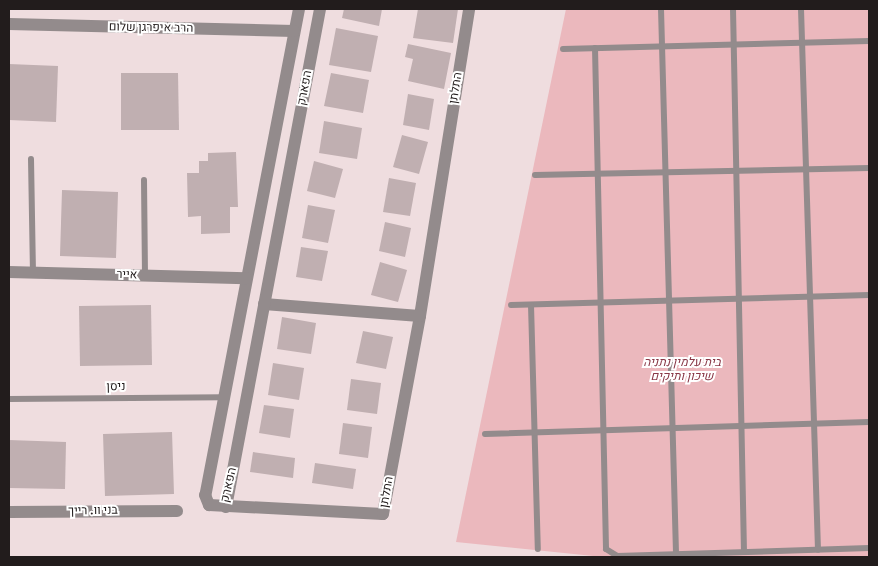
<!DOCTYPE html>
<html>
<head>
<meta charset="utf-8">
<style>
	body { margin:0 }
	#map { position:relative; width:878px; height:566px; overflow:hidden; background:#efdddf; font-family:"Source Serif 4",Heebo,serif }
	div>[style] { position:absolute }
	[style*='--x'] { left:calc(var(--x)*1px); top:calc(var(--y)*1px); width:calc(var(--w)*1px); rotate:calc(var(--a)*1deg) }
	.green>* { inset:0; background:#ebb8bd }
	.building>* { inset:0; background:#c0afb1 }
	.lane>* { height:6px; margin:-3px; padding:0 3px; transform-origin:3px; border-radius:3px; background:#938b8c }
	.street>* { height:12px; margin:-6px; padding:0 6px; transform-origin:6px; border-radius:6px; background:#938b8c }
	span { translate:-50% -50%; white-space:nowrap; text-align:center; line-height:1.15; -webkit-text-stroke:4px #fff; paint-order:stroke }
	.street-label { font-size:12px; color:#221c1c }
	.park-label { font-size:12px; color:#893847; font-style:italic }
	.frame { position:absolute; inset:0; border:10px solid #221c1c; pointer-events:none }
</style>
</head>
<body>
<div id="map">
	<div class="green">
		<i style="clip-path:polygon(566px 9px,869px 9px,869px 557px,603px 557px,456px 542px)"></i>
	</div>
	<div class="building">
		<i style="clip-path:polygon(344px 9px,382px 9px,379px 26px,342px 18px)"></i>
		<i style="clip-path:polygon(418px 9px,458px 9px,453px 43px,413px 38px)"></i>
		<i style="clip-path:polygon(336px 28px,378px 36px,371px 72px,329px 65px)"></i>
		<i style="clip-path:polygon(408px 44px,451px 53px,444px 89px,408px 81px,413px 59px,405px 57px)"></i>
		<i style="clip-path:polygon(9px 64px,58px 66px,56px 122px,9px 120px)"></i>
		<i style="clip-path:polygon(121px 73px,178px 73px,179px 130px,121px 130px)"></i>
		<i style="clip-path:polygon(331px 73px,369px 80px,363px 113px,324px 106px)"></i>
		<i style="clip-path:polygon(408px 94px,434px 99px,429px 130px,403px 125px)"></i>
		<i style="clip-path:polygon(324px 121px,362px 128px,357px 159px,319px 153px)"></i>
		<i style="clip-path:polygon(402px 135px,428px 142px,419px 174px,393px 167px)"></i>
		<i style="clip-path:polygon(236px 152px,238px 207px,230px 207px,230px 233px,201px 234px,201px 216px,188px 217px,187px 173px,199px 173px,199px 161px,208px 161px,208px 153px)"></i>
		<i style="clip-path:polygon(314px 161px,343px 169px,335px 198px,307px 191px)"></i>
		<i style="clip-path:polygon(389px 178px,416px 183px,410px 216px,383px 212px)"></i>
		<i style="clip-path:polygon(62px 190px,118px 192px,116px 258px,60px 256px)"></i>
		<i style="clip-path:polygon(308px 205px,335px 210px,328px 243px,302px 238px)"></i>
		<i style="clip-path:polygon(385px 222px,411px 228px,405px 257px,379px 251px)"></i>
		<i style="clip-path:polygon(301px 247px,328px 251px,322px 281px,296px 277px)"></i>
		<i style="clip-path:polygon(380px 262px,407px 270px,398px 302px,371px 295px)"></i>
		<i style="clip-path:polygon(151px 305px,152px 365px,80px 366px,79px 306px)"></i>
		<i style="clip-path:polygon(282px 317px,316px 323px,311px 354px,277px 349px)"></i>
		<i style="clip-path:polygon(363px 331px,393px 337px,386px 369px,356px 363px)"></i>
		<i style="clip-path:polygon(273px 363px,304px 368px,299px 400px,268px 395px)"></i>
		<i style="clip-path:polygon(351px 379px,381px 383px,377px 414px,347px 410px)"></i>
		<i style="clip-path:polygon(264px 405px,294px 409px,290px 438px,259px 433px)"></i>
		<i style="clip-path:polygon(343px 423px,372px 427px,368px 458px,339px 454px)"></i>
		<i style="clip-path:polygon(172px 432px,174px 494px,105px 496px,103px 434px)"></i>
		<i style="clip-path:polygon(9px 440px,66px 442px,65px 489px,9px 488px)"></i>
		<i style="clip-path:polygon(253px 452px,295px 458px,293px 478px,250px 472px)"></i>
		<i style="clip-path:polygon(315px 463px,356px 469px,353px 489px,312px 483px)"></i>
	</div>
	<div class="lane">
		<i style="--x:661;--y:9;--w:545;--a:88.42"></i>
		<i style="--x:733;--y:9;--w:543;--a:88.84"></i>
		<i style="--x:801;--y:9;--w:541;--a:88.2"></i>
		<i style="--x:595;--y:48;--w:501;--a:88.74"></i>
		<i style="--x:606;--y:549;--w:13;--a:32"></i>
		<i style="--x:617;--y:556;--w:252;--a:-1.8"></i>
		<i style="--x:563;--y:49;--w:306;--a:-1.5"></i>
		<i style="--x:31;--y:159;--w:114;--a:89"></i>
		<i style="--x:535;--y:175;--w:334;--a:-1.2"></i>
		<i style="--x:144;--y:180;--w:96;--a:89.4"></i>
		<i style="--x:511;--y:305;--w:358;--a:-1.6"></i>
		<i style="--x:531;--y:305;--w:244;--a:88.4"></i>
		<i style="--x:9;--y:399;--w:214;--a:-0.5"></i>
		<i style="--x:485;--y:434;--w:384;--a:-1.8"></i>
	</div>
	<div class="street">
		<i style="--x:299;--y:9;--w:495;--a:100.9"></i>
		<i style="--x:205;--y:495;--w:11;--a:68"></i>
		<i style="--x:209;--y:505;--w:174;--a:3"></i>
		<i style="--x:383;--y:514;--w:201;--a:-79.4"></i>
		<i style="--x:420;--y:316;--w:311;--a:-80.9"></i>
		<i style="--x:9;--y:24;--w:285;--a:1.4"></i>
		<i style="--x:9;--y:272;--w:237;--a:1.5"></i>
		<i style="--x:264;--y:304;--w:156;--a:4.4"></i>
		<i style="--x:226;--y:507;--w:507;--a:-79.31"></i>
		<i style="--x:9;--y:512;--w:168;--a:-0.3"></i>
	</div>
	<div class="street-label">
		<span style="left:151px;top:28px;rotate:1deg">הרב איפרגן שלום</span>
		<span style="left:305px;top:88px;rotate:-79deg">הפארק</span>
		<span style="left:456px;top:88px;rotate:-81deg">התלתן</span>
		<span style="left:127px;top:275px;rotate:2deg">אייר</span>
		<span style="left:116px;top:387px;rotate:-1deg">ניסן</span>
		<span style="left:229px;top:485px;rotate:-77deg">הפארק</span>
		<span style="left:387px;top:492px;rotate:-80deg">התלתן</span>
		<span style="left:93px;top:511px;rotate:-1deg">בני וו. רייך</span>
	</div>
	<div class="park-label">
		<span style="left:682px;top:370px">בית עלמין נתניה<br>שיכון ותיקים</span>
	</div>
	<div class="frame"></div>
</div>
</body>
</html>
